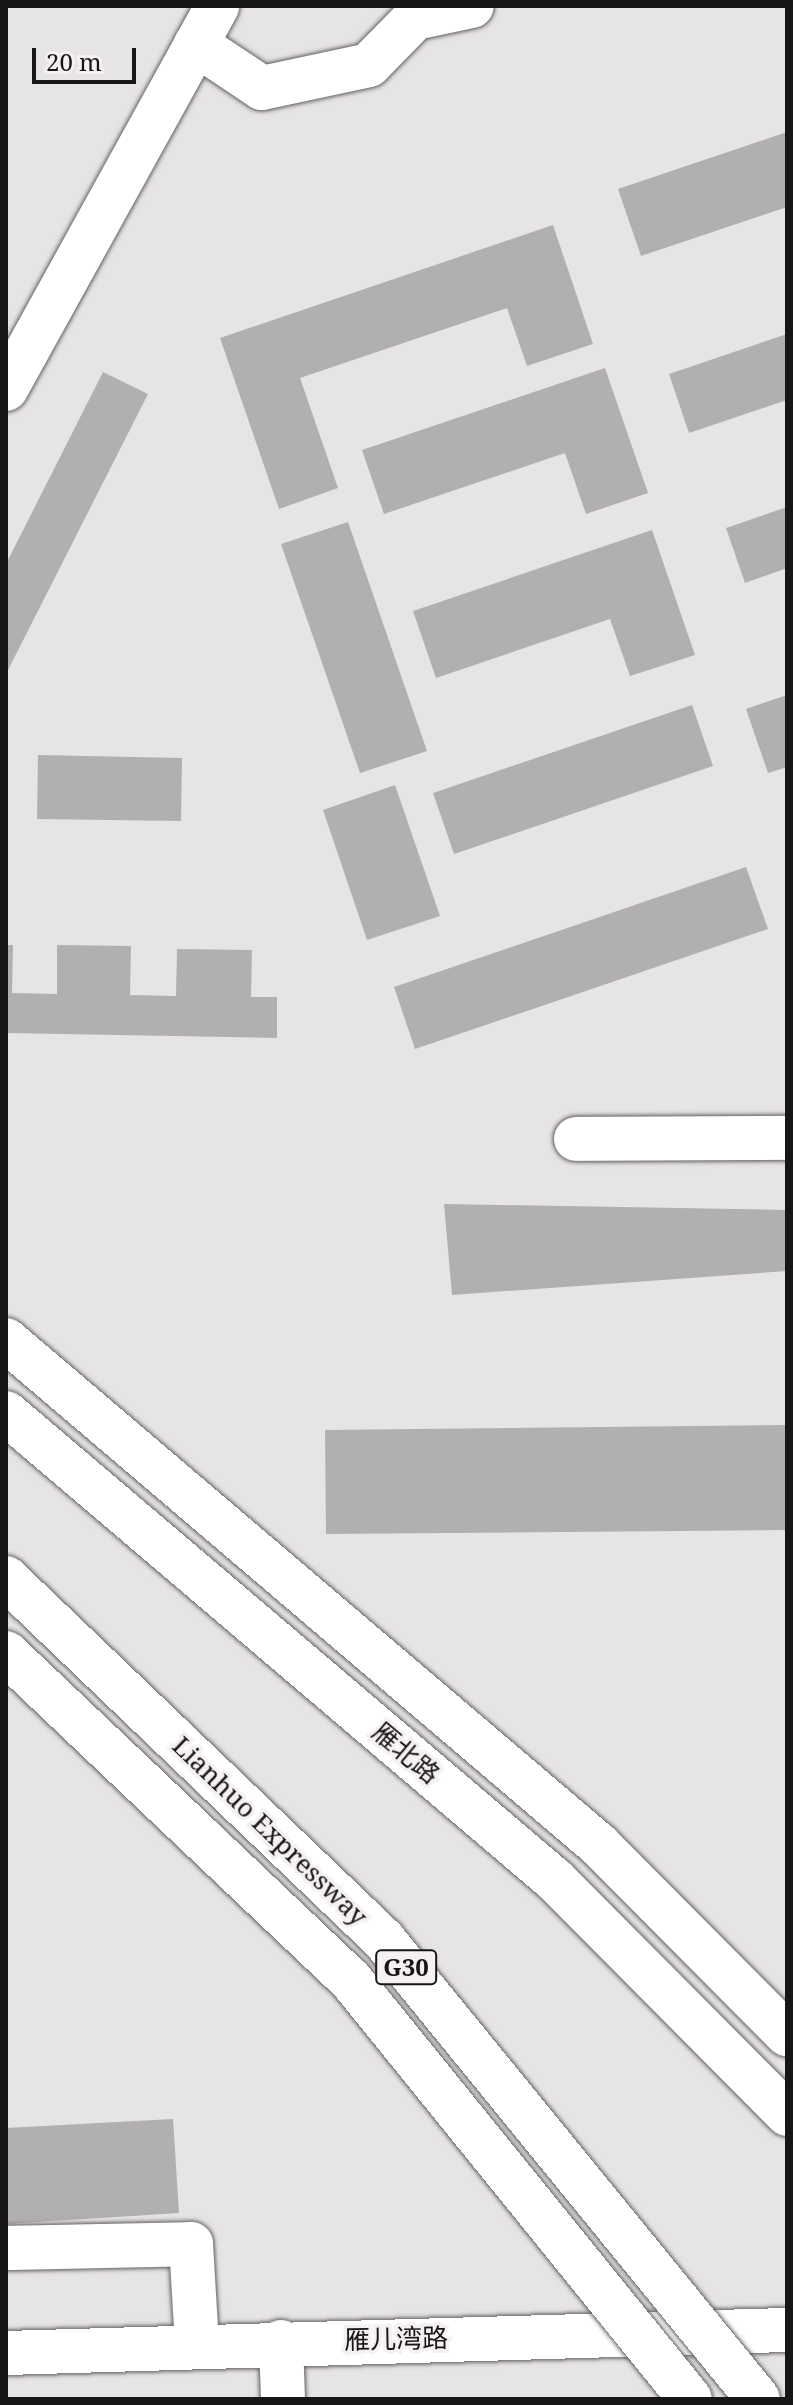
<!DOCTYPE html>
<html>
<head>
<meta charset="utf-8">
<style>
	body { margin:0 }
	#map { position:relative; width:793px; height:2405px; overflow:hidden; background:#e7e4e4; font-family:"Noto Serif","Noto Sans SC",serif }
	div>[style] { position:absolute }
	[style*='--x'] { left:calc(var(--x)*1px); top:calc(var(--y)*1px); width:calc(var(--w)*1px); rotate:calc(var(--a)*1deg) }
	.building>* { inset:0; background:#b2afb1 }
	.roads { filter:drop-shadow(0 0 2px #646161) drop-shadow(0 0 2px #646161) }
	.minor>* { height:44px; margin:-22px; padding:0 22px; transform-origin:22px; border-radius:22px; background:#fff }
	.major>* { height:44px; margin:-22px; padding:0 22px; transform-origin:22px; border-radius:22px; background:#fff }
	.highway>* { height:44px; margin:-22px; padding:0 22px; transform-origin:22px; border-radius:22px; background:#fff }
	.bridges { filter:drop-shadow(0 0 2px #646161) drop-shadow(0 0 2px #646161) }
	.highway-bridge>* { height:44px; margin:-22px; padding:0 22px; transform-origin:22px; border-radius:22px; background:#fff }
	span { translate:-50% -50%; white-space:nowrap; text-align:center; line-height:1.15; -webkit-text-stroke:7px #f5f1f1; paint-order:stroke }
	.shield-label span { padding:2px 6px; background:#f5f1f1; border:2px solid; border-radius:6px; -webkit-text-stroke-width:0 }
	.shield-label { font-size:24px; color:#171516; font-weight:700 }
	.street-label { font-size:26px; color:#171516 }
	.frame { position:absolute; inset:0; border:8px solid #171516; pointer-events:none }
	.scale { position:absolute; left:32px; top:48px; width:104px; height:36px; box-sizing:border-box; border:4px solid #171516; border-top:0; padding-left:10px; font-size:24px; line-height:28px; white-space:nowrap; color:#171516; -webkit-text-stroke:6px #f5f1f1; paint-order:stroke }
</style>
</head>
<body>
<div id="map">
	<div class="building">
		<i style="clip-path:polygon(787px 132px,787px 207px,641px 256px,618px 189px)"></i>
		<i style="clip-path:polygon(553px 225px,593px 344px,527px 366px,507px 308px,300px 378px,338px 488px,279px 509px,220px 338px)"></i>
		<i style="clip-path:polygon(787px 334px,787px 400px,689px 433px,669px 374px)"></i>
		<i style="clip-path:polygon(605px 368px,648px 493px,586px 514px,565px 453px,384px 514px,362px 450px)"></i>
		<i style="clip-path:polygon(103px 372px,148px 394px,6px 674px,6px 564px)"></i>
		<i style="clip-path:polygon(787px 507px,787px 568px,745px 583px,726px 528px)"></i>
		<i style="clip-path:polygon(348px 522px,427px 751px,360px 773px,281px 544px)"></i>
		<i style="clip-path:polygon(652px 530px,695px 655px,630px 676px,610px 619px,436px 678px,413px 611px)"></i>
		<i style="clip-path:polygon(787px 695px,787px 767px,768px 773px,746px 709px)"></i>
		<i style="clip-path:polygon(692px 705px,713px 766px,454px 854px,433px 793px)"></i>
		<i style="clip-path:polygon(38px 755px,182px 758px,181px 821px,37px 819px)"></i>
		<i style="clip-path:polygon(395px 785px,440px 916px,367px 940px,323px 810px)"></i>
		<i style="clip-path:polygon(746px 867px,768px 929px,415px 1049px,394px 987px)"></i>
		<i style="clip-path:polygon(6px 945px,13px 945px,12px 993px,57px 994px,57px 945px,131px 946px,130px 995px,176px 996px,177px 949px,252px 950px,251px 997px,277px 997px,277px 1038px,6px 1033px)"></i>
		<i style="clip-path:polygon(444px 1204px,787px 1210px,787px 1271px,452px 1295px)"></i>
		<i style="clip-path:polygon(787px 1425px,787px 1530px,326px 1534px,325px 1430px)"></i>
		<i style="clip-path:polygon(173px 2119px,179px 2213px,6px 2224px,6px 2128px)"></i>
	</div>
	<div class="roads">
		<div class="minor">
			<i style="--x:196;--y:44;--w:79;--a:33.7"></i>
			<i style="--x:262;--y:88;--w:109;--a:-12.1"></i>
			<i style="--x:369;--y:65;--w:66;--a:-45.6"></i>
			<i style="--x:415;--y:18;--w:58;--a:-11.9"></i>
			<i style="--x:6;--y:389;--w:437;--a:-61.1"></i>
			<i style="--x:576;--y:1139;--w:211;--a:-0.3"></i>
			<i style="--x:6;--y:2248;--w:185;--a:-1.2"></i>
			<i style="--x:191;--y:2244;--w:100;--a:86.6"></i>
			<i style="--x:281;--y:2342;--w:57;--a:88"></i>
		</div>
		<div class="major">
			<i style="--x:6;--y:2353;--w:781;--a:-1.69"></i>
		</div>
		<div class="highway">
			<i style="--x:6;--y:1340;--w:779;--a:40.42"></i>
			<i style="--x:599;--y:1845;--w:267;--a:45.2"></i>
			<i style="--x:6;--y:1413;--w:721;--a:40.39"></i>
			<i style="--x:555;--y:1880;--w:330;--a:45.2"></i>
		</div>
	</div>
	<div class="bridges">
		<div class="highway-bridge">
			<i style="--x:6;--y:1578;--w:522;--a:43.76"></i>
			<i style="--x:383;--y:1939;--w:593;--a:50.81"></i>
			<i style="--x:6;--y:1653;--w:474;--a:43.5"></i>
			<i style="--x:350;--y:1979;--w:540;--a:51.01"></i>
		</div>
	</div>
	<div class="shield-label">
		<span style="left:406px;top:1967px">G30</span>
	</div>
	<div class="street-label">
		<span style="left:406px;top:1753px;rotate:40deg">雁北路</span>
		<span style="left:270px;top:1831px;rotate:44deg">Lianhuo Expressway</span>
		<span style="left:396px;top:2339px;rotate:-1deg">雁儿湾路</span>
	</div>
	<div class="frame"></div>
	<div class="scale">20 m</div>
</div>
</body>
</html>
